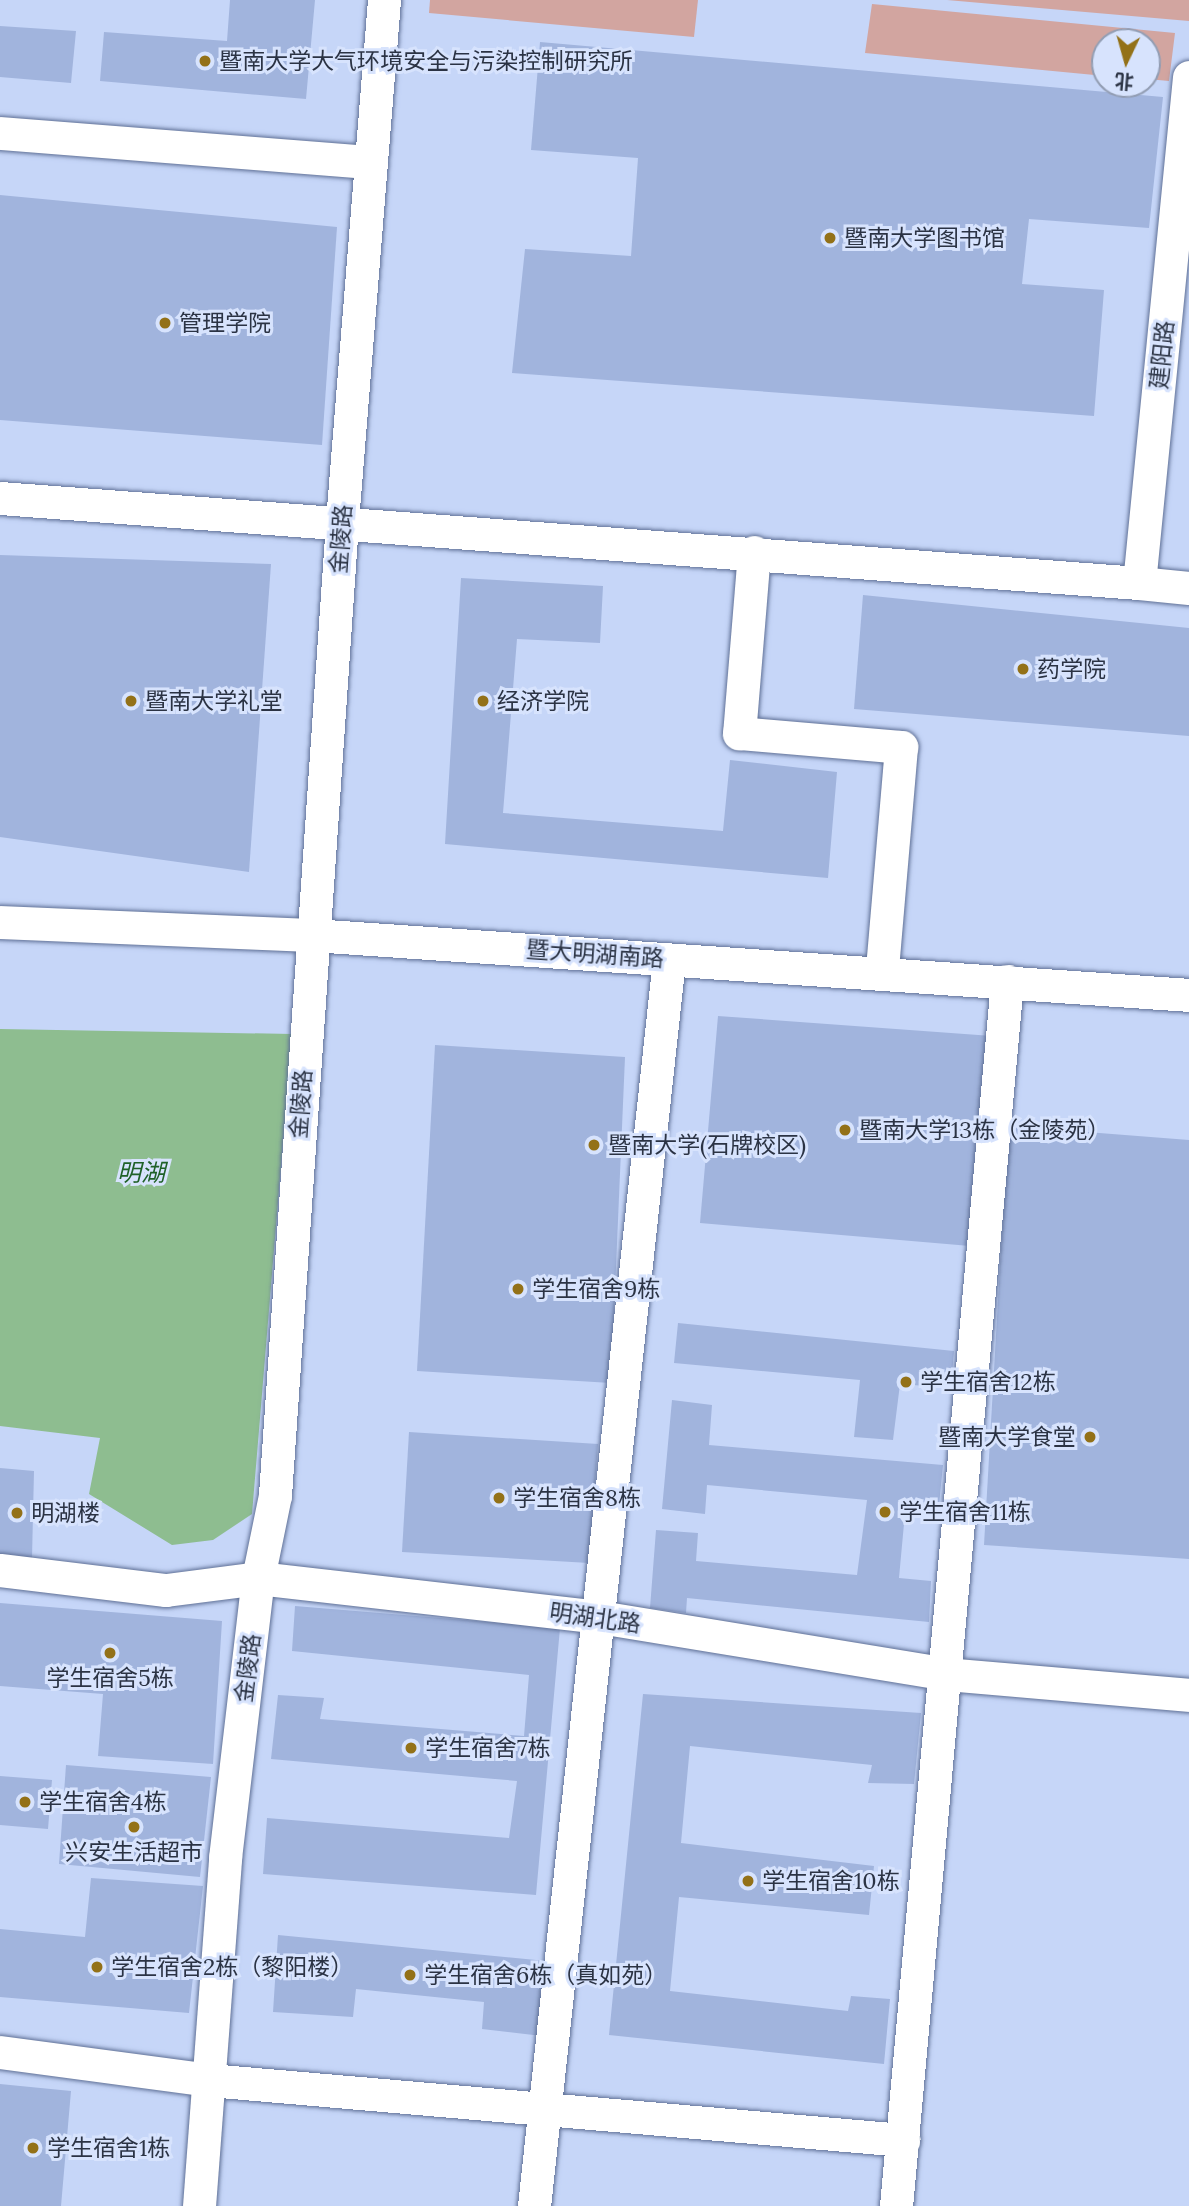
<!DOCTYPE html>
<html>
<head>
<meta charset="utf-8">
<style>
	body { margin:0 }
	#map { position:relative; width:1189px; height:2206px; overflow:hidden; background:#c6d6f8; font-family:Lora,"Noto Sans SC",serif }
	div>[style] { position:absolute }
	[style*='--x'] { left:calc(var(--x)*1px); top:calc(var(--y)*1px); width:calc(var(--w)*1px); rotate:calc(var(--a)*1deg) }
	.green>* { inset:0; background:#d2a5a0 }
	.water>* { inset:0; background:#8ebd90 }
	.building>* { inset:0; background:#a1b4dd }
	.roads { filter:drop-shadow(0 0 2px #5f7096) drop-shadow(0 0 2px #5f7096) }
	.minor>* { height:33px; margin:-16.5px; padding:0 16.5px; transform-origin:16.5px; border-radius:16.5px; background:#fff }
	.dots>* { width:19px; height:19px; translate:-50% -50%; box-sizing:border-box; border:4px solid #d7e3fd; border-radius:50% }
	span { translate:-50% -50%; white-space:nowrap; text-align:center; line-height:1.15; -webkit-text-stroke:6px #d7e3fd; paint-order:stroke }
	.poi-label { font-size:23px; color:#2b3344 }
	.left { translate:0 -50%; text-align:left }
	.right { translate:-100% -50%; text-align:right }
	.street-label { font-size:23px; color:#2b3344 }
	.water-label { font-size:24px; color:#1f6128; font-style:italic }
	.north { position:absolute; left:1091px; top:28px; width:70px; height:70px; box-sizing:border-box; background:#d7e3fd; border:2px solid #929db3; border-radius:50%; rotate:185deg; font-size:19px; font-weight:700; line-height:28px; text-align:center; color:#2b3344 }
	.north::after { content:''; display:block; margin:auto; width:24px; height:32px; background:#937118; clip-path:polygon(50% 0,100% 100%,50% 72%,0 100%) }
</style>
</head>
<body>
<div id="map">
	<div class="green">
		<i style="clip-path:polygon(430px 0,698px 0,694px 37px,429px 13px)"></i>
		<i style="clip-path:polygon(947px 0,1189px 0,1189px 21px)"></i>
		<i style="clip-path:polygon(872px 4px,1175px 33px,1169px 81px,1147px 79px,1147px 42px,1105px 42px,1105px 76px,865px 53px)"></i>
	</div>
	<div class="water">
		<i style="clip-path:polygon(0 1029px,292px 1034px,252px 1514px,213px 1540px,172px 1545px,89px 1494px,100px 1438px,0 1426px)"></i>
	</div>
	<div class="building">
		<i style="clip-path:polygon(230px 0,315px 0,306px 99px,100px 81px,104px 32px,227px 41px)"></i>
		<i style="clip-path:polygon(0 26px,76px 31px,71px 83px,0 77px)"></i>
		<i style="clip-path:polygon(540px 42px,1163px 97px,1149px 228px,1029px 219px,1022px 284px,1104px 290px,1094px 416px,512px 373px,525px 249px,631px 256px,638px 158px,531px 150px)"></i>
		<i style="clip-path:polygon(0 195px,337px 227px,322px 445px,0 420px)"></i>
		<i style="clip-path:polygon(0 555px,271px 564px,249px 872px,0 837px)"></i>
		<i style="clip-path:polygon(461px 578px,603px 586px,600px 643px,517px 639px,503px 813px,723px 831px,730px 760px,837px 772px,828px 878px,445px 844px)"></i>
		<i style="clip-path:polygon(863px 595px,1189px 628px,1189px 736px,854px 709px)"></i>
		<i style="clip-path:polygon(718px 1016px,992px 1036px,970px 1246px,700px 1223px)"></i>
		<i style="clip-path:polygon(435px 1045px,625px 1057px,611px 1383px,417px 1371px)"></i>
		<i style="clip-path:polygon(1008px 1126px,1189px 1140px,1189px 1559px,984px 1545px)"></i>
		<i style="clip-path:polygon(678px 1323px,954px 1351px,951px 1388px,900px 1384px,893px 1440px,854px 1437px,860px 1380px,674px 1363px)"></i>
		<i style="clip-path:polygon(672px 1400px,712px 1405px,709px 1445px,943px 1465px,939px 1505px,906px 1502px,899px 1578px,931px 1581px,929px 1622px,687px 1598px,686px 1613px,650px 1608px,656px 1530px,698px 1533px,696px 1561px,857px 1575px,867px 1500px,707px 1485px,705px 1514px,662px 1509px)"></i>
		<i style="clip-path:polygon(409px 1432px,598px 1444px,589px 1563px,402px 1552px)"></i>
		<i style="clip-path:polygon(0 1468px,34px 1471px,32px 1558px,0 1556px)"></i>
		<i style="clip-path:polygon(0 1603px,222px 1621px,213px 1764px,98px 1756px,103px 1694px,0 1686px)"></i>
		<i style="clip-path:polygon(295px 1606px,560px 1628px,536px 1895px,263px 1874px,267px 1818px,509px 1838px,517px 1781px,271px 1759px,278px 1695px,324px 1698px,320px 1719px,524px 1736px,529px 1675px,292px 1651px)"></i>
		<i style="clip-path:polygon(643px 1694px,921px 1713px,914px 1784px,868px 1783px,872px 1765px,690px 1746px,681px 1843px,874px 1866px,869px 1915px,679px 1897px,670px 1991px,848px 2011px,851px 1996px,890px 1999px,884px 2064px,609px 2035px)"></i>
		<i style="clip-path:polygon(66px 1765px,211px 1777px,200px 1877px,59px 1864px)"></i>
		<i style="clip-path:polygon(0 1776px,52px 1780px,48px 1829px,0 1825px)"></i>
		<i style="clip-path:polygon(91px 1878px,203px 1886px,189px 2013px,0 1997px,0 1929px,85px 1937px)"></i>
		<i style="clip-path:polygon(278px 1935px,546px 1961px,542px 2036px,482px 2029px,484px 2002px,356px 1989px,353px 2017px,273px 2012px)"></i>
		<i style="clip-path:polygon(0 2084px,71px 2091px,61px 2206px,0 2206px)"></i>
	</div>
	<div class="roads">
		<div class="minor">
			<i style="--x:1189;--y:77;--w:508;--a:95.64"></i>
			<i style="--x:1139;--y:583;--w:50;--a:5.7"></i>
			<i style="--x:0;--y:133;--w:372;--a:4.5"></i>
			<i style="--x:0;--y:498;--w:1142;--a:4.27"></i>
			<i style="--x:754;--y:552;--w:182;--a:94.7"></i>
			<i style="--x:739;--y:733;--w:163;--a:4.9"></i>
			<i style="--x:901;--y:747;--w:224;--a:94.9"></i>
			<i style="--x:0;--y:922;--w:312;--a:2.4"></i>
			<i style="--x:312;--y:935;--w:879;--a:3.91"></i>
			<i style="--x:0;--y:1570;--w:167;--a:6.9"></i>
			<i style="--x:166;--y:1590;--w:93;--a:-7.4"></i>
			<i style="--x:258;--y:1578;--w:343;--a:6.5"></i>
			<i style="--x:599;--y:1617;--w:352;--a:9.3"></i>
			<i style="--x:946;--y:1674;--w:244;--a:4.9"></i>
			<i style="--x:0;--y:2052;--w:211;--a:7.6"></i>
			<i style="--x:209;--y:2080;--w:697;--a:4.94"></i>
			<i style="--x:199;--y:2206;--w:349;--a:-85.7"></i>
			<i style="--x:225;--y:1858;--w:282;--a:-83.3"></i>
			<i style="--x:258;--y:1578;--w:85;--a:-78.4"></i>
			<i style="--x:275;--y:1495;--w:976;--a:-86.06"></i>
			<i style="--x:342;--y:521;--w:523;--a:-85.39"></i>
			<i style="--x:534;--y:2206;--w:1253;--a:-83.82"></i>
			<i style="--x:896;--y:2206;--w:1230;--a:-84.82"></i>
		</div>
	</div>
	<div class="dots">
		<i style="left:205px;top:61px;background:#937118"></i>
		<i style="left:830px;top:238px;background:#937118"></i>
		<i style="left:165px;top:323px;background:#937118"></i>
		<i style="left:1023px;top:669px;background:#937118"></i>
		<i style="left:131px;top:701px;background:#937118"></i>
		<i style="left:483px;top:701px;background:#937118"></i>
		<i style="left:845px;top:1130px;background:#937118"></i>
		<i style="left:594px;top:1145px;background:#937118"></i>
		<i style="left:518px;top:1289px;background:#937118"></i>
		<i style="left:906px;top:1382px;background:#937118"></i>
		<i style="left:1090px;top:1437px;background:#937118"></i>
		<i style="left:499px;top:1498px;background:#937118"></i>
		<i style="left:885px;top:1512px;background:#937118"></i>
		<i style="left:17px;top:1513px;background:#937118"></i>
		<i style="left:110px;top:1653px;background:#937118"></i>
		<i style="left:411px;top:1748px;background:#937118"></i>
		<i style="left:25px;top:1802px;background:#937118"></i>
		<i style="left:134px;top:1827px;background:#937118"></i>
		<i style="left:748px;top:1881px;background:#937118"></i>
		<i style="left:97px;top:1967px;background:#937118"></i>
		<i style="left:410px;top:1975px;background:#937118"></i>
		<i style="left:33px;top:2148px;background:#937118"></i>
	</div>
	<div class="poi-label">
		<span class="left" style="left:219px;top:61px">暨南大学大气环境安全与污染控制研究所</span>
		<span class="left" style="left:844px;top:238px">暨南大学图书馆</span>
		<span class="left" style="left:179px;top:323px">管理学院</span>
		<span class="left" style="left:1037px;top:669px">药学院</span>
		<span class="left" style="left:145px;top:701px">暨南大学礼堂</span>
		<span class="left" style="left:497px;top:701px">经济学院</span>
		<span class="left" style="left:859px;top:1130px">暨南大学13栋（金陵苑）</span>
		<span class="left" style="left:608px;top:1145px">暨南大学(石牌校区)</span>
		<span class="left" style="left:532px;top:1289px">学生宿舍9栋</span>
		<span class="left" style="left:920px;top:1382px">学生宿舍12栋</span>
		<span class="right" style="left:1076px;top:1437px">暨南大学食堂</span>
		<span class="left" style="left:513px;top:1498px">学生宿舍8栋</span>
		<span class="left" style="left:899px;top:1512px">学生宿舍11栋</span>
		<span class="left" style="left:31px;top:1513px">明湖楼</span>
		<span style="left:110px;top:1678px">学生宿舍5栋</span>
		<span class="left" style="left:425px;top:1748px">学生宿舍7栋</span>
		<span class="left" style="left:39px;top:1802px">学生宿舍4栋</span>
		<span style="left:134px;top:1852px">兴安生活超市</span>
		<span class="left" style="left:762px;top:1881px">学生宿舍10栋</span>
		<span class="left" style="left:111px;top:1967px">学生宿舍2栋（黎阳楼）</span>
		<span class="left" style="left:424px;top:1975px">学生宿舍6栋（真如苑）</span>
		<span class="left" style="left:47px;top:2148px">学生宿舍1栋</span>
	</div>
	<div class="street-label">
		<span style="left:1162px;top:355px;rotate:-84deg">建阳路</span>
		<span style="left:341px;top:539px;rotate:-86deg">金陵路</span>
		<span style="left:595px;top:954px;rotate:4deg">暨大明湖南路</span>
		<span style="left:301px;top:1104px;rotate:-86deg">金陵路</span>
		<span style="left:595px;top:1618px;rotate:8deg">明湖北路</span>
		<span style="left:248px;top:1668px;rotate:-83deg">金陵路</span>
	</div>
	<div class="water-label">
		<span style="left:141px;top:1173px">明湖</span>
	</div>
	<div class="north">北</div>
</div>
</body>
</html>
